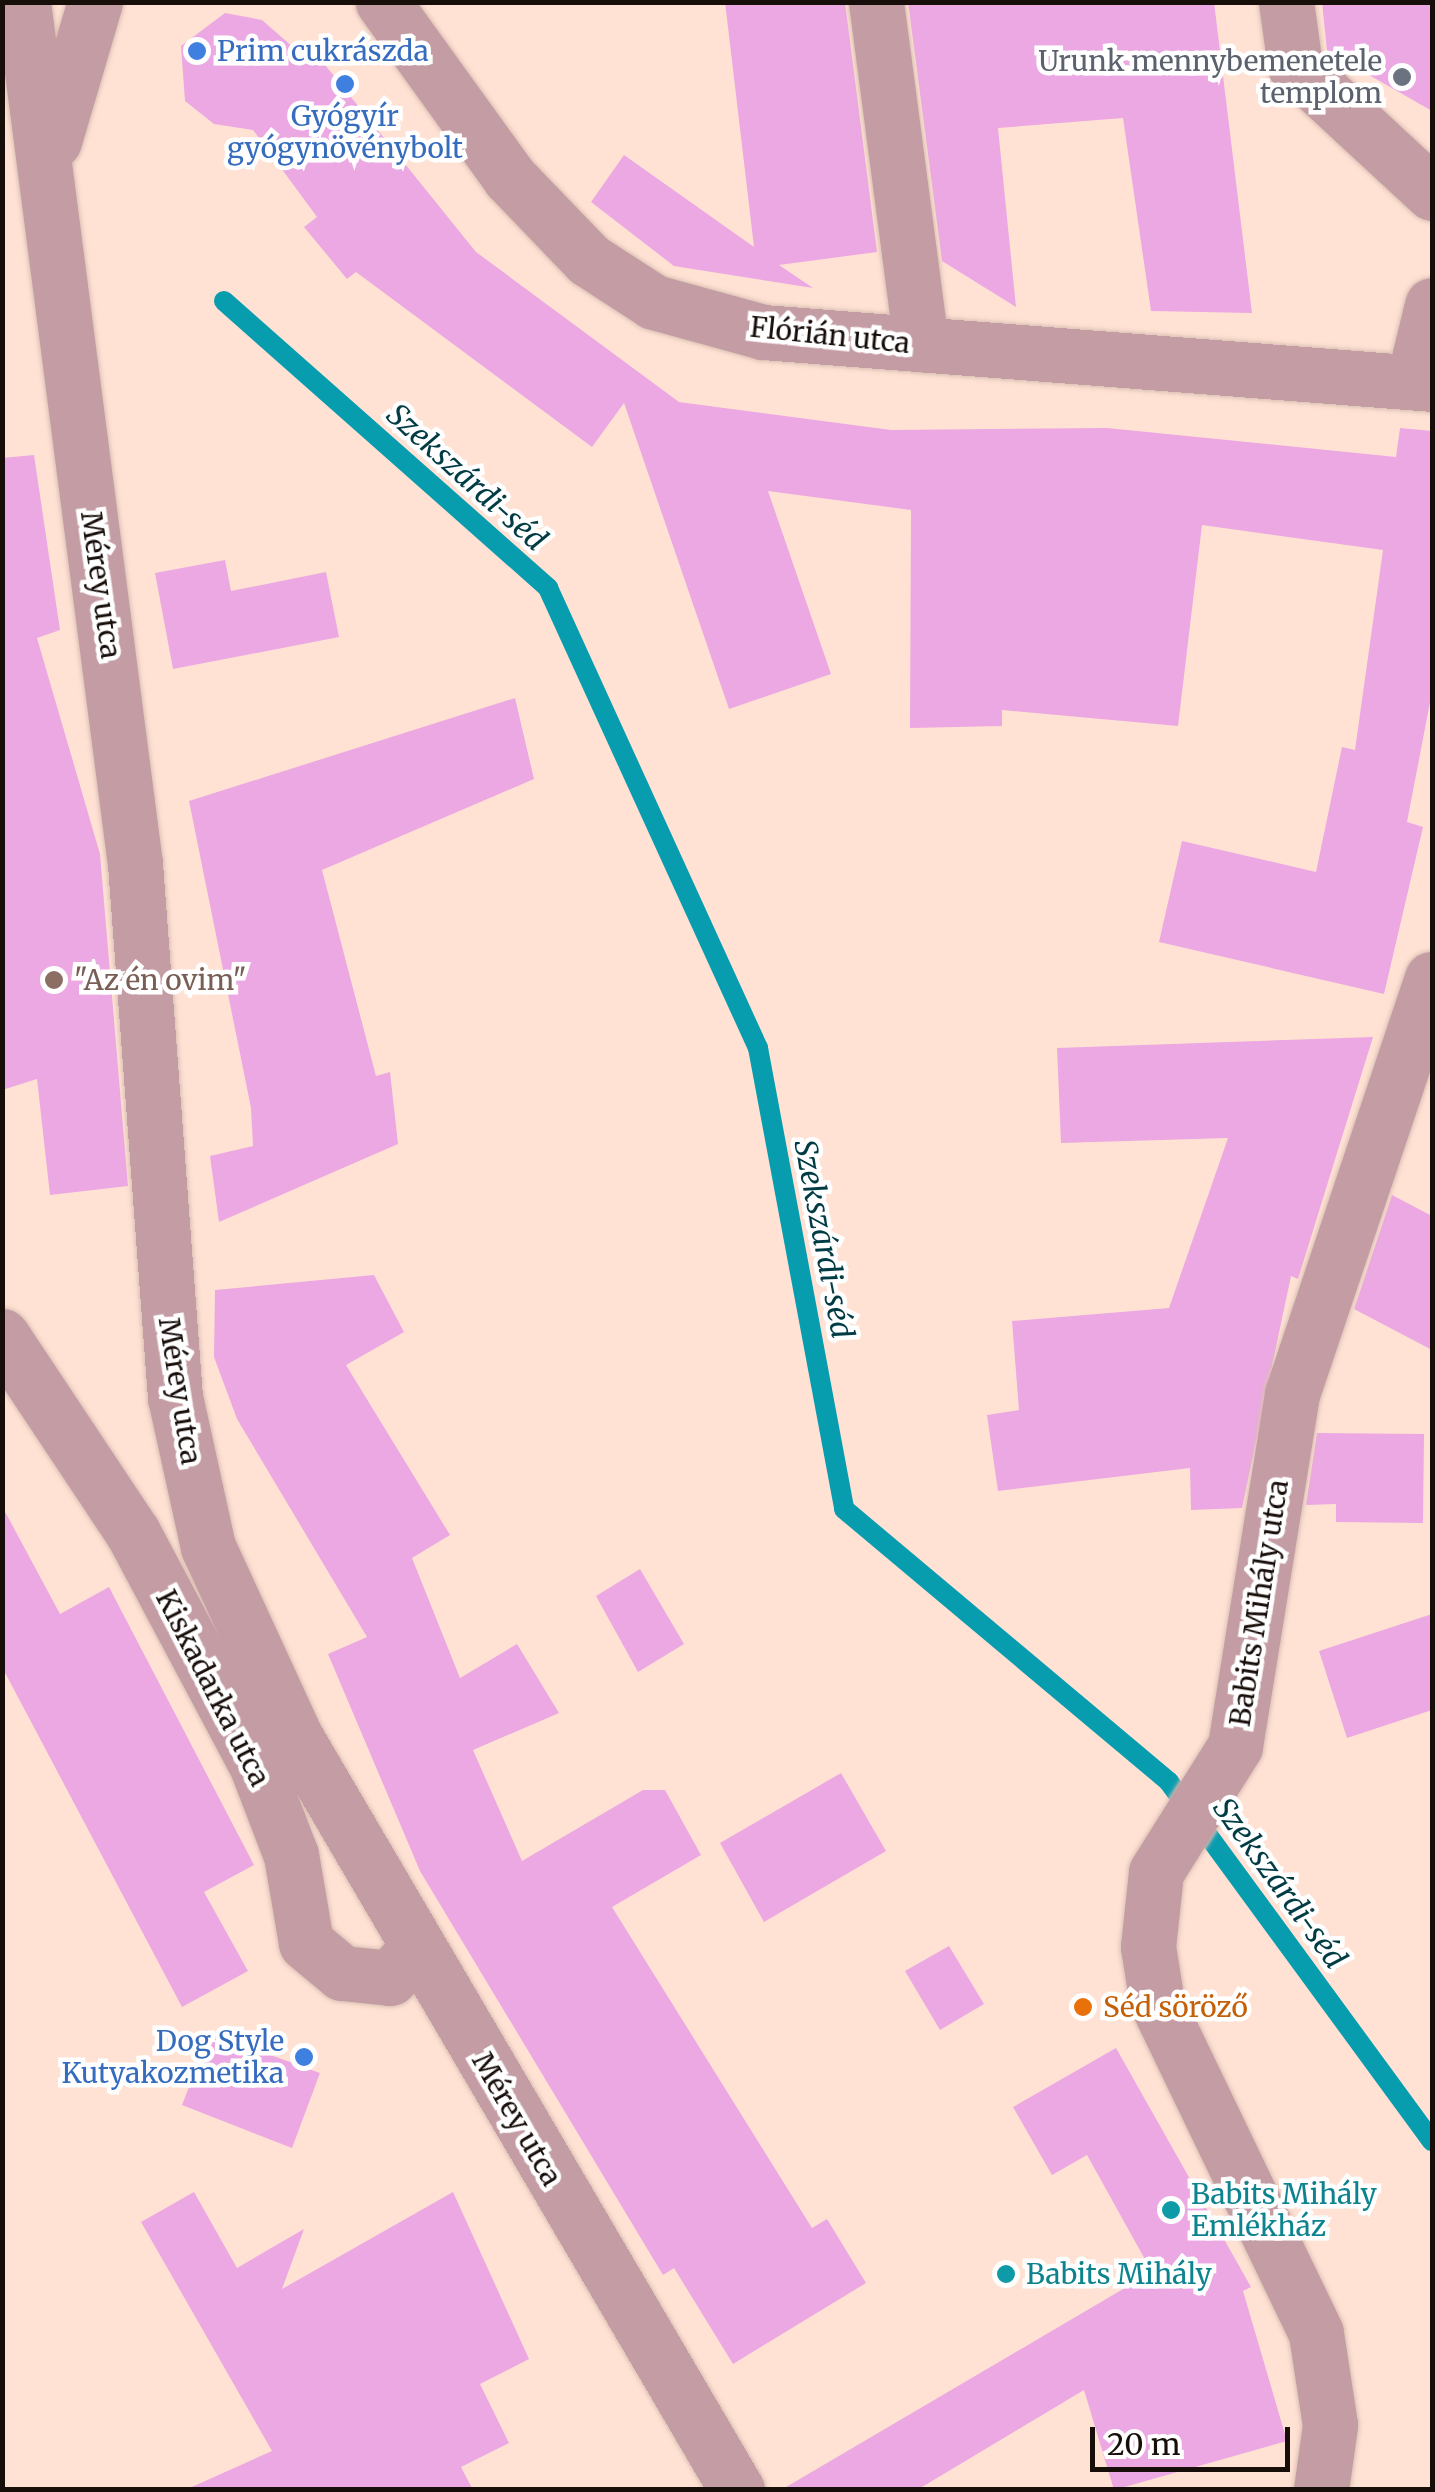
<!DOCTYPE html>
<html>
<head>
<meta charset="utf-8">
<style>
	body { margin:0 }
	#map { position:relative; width:1435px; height:2492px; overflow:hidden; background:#ffe2d4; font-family:Merriweather,serif }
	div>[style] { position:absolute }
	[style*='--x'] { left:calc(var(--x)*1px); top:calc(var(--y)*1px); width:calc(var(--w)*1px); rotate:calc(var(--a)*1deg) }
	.stream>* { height:20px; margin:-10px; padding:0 10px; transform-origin:10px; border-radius:10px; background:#089caf }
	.building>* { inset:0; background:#eca8e2 }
	.roads { filter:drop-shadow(0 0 2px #dac0b4) drop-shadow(0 0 2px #dac0b4) }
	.street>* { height:55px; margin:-27.5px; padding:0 27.5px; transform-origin:27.5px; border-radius:27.5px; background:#c49ca4 }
	.dots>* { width:28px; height:28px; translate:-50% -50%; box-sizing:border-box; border:5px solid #fff; border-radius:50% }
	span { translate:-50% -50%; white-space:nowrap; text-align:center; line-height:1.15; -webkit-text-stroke:9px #fff; paint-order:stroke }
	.shop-label { font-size:28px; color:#366cbe }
	.left { translate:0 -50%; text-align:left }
	.right { translate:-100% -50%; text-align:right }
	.worship-label { font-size:28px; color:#5b616d }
	.street-label { font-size:28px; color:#170e0a }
	.education-label { font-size:28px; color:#785e54 }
	.food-label { font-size:28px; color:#c56008 }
	.culture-label { font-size:28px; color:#0d838f }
	.water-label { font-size:30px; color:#013b43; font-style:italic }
	.frame { position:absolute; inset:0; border:5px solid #170e0a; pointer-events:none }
	.scale { position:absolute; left:1090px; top:2427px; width:200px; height:45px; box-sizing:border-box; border:5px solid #170e0a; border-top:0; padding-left:12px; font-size:30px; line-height:35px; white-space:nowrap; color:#170e0a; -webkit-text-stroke:8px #fff; paint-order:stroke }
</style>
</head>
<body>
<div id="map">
	<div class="stream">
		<i style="--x:224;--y:301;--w:433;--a:41.5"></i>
		<i style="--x:548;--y:588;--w:506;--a:65.46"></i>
		<i style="--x:758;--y:1048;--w:469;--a:79.4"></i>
		<i style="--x:844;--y:1509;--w:424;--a:40"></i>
		<i style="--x:1169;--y:1782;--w:445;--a:53.8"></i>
	</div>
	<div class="building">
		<i style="clip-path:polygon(725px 2px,845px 2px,877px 252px,779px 265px,813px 288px,674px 266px,591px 202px,624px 155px,754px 247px)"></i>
		<i style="clip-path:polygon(908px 2px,1214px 2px,1252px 313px,1151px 311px,1123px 118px,998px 128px,1016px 307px,942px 261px)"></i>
		<i style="clip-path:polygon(1322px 2px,1432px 2px,1432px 111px,1327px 51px)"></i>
		<i style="clip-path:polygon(225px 13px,262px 20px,294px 48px,305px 40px,476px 252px,679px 402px,891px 430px,1107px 428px,1396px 457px,1400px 428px,1432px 431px,1432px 692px,1407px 822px,1423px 827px,1384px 994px,1159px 942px,1182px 841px,1316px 872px,1342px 747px,1355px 750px,1383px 550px,1202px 525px,1178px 726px,1002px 710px,1002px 726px,910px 728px,911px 510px,768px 491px,831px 674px,729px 709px,624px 403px,592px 447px,356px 272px,347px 279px,304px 227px,317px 217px,253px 130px,214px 124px,185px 101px,181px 46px)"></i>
		<i style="clip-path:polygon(34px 455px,60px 630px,37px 638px,100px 854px,128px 1186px,50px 1195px,37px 1079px,2px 1090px,2px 458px)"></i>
		<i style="clip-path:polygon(225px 560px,231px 591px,326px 572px,339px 637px,173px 669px,155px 573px)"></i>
		<i style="clip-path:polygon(515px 698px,534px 779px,322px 870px,376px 1076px,390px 1072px,398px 1144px,219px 1222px,210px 1156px,253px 1146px,251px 1108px,189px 801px)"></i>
		<i style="clip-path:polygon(1373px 1037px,1298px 1279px,1291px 1276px,1242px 1508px,1191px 1510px,1190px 1468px,998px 1491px,987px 1415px,1019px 1410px,1012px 1321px,1169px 1308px,1228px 1138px,1061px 1143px,1057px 1048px)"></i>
		<i style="clip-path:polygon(1392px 1195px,1432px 1216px,1432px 1350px,1354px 1309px)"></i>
		<i style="clip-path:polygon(374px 1275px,404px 1332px,346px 1365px,450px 1535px,412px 1558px,460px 1678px,517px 1644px,559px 1713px,473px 1750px,522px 1861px,643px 1790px,665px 1790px,701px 1855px,612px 1907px,812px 2228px,827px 2219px,866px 2283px,733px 2364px,674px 2268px,663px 2275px,420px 1871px,328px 1654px,367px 1637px,237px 1419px,214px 1357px,215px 1290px)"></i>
		<i style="clip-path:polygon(1317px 1433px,1424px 1434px,1423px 1523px,1336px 1522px,1336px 1504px,1306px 1505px)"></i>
		<i style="clip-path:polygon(2px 1506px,60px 1614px,109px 1587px,254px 1865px,204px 1892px,248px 1971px,182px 2007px,2px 1667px)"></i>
		<i style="clip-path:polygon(640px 1569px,684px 1644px,638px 1672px,596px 1596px)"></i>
		<i style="clip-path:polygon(1432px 1614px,1432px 1710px,1347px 1738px,1319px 1651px)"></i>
		<i style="clip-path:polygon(841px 1773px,886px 1851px,764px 1922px,720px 1843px)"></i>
		<i style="clip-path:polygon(949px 1946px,984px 2004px,940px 2030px,905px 1971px)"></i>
		<i style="clip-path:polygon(210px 2033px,320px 2073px,292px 2148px,182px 2105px)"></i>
		<i style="clip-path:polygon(1116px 2048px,1251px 2287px,1243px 2291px,1287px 2441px,1114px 2490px,1084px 2390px,917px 2490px,781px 2490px,1152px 2272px,1087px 2155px,1052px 2175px,1013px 2107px)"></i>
		<i style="clip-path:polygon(194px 2192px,237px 2268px,304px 2229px,282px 2289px,453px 2192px,529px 2359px,480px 2384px,509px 2443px,461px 2467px,473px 2490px,185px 2490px,272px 2451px,141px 2222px)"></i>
	</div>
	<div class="roads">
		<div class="street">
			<i style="--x:23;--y:2;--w:869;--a:82.6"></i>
			<i style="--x:135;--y:864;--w:534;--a:85.71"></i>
			<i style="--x:175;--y:1397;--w:154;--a:77.6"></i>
			<i style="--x:208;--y:1547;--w:210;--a:65.3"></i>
			<i style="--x:296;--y:1738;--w:872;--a:59.61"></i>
			<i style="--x:383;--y:2;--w:216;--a:54.2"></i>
			<i style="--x:509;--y:177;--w:115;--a:46.1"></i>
			<i style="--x:589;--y:260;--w:77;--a:32.9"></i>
			<i style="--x:654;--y:302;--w:113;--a:15.4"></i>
			<i style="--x:763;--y:332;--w:671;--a:4.44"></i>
			<i style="--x:876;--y:2;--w:345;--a:82.5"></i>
			<i style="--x:1286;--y:2;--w:65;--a:82"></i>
			<i style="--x:1295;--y:66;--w:187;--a:42.8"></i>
			<i style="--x:54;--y:141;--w:145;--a:-73.6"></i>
			<i style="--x:1414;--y:379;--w:76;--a:-76.3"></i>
			<i style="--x:2;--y:1336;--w:237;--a:56.4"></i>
			<i style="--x:133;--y:1533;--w:262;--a:62"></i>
			<i style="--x:256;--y:1764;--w:97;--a:69"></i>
			<i style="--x:291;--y:1855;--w:89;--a:80.3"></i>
			<i style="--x:306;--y:1943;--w:47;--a:39.8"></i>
			<i style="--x:342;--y:1973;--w:48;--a:5.9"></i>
			<i style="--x:390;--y:1978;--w:42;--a:-47.9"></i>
			<i style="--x:1321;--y:2490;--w:66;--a:-82.1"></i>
			<i style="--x:1330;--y:2425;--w:93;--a:-98.7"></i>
			<i style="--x:1316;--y:2333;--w:366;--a:-115.7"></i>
			<i style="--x:1157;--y:2003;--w:57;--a:-99.1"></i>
			<i style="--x:1148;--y:1947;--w:75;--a:-83.9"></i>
			<i style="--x:1156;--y:1872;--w:149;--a:-57.9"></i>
			<i style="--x:1235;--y:1746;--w:357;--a:-80.8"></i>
			<i style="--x:1292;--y:1394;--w:438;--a:-71.4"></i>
		</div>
	</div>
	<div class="dots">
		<i style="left:197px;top:51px;background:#3f7fe0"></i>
		<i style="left:1402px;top:77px;background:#6b7280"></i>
		<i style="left:345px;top:84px;background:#3f7fe0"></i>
		<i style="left:54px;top:980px;background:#8d6e63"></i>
		<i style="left:1083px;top:2007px;background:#e8710a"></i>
		<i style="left:304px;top:2057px;background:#3f7fe0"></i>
		<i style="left:1171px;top:2210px;background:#0f9aa8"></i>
		<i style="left:1006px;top:2274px;background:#0f9aa8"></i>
	</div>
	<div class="shop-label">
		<span class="left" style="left:217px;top:51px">Prim cukrászda</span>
		<span style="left:345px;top:132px">Gyógyír<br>gyógynövénybolt</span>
		<span class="right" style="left:284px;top:2057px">Dog Style<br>Kutyakozmetika</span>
	</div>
	<div class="worship-label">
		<span class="right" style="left:1382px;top:77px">Urunk mennybemenetele<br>templom</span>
	</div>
	<div class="street-label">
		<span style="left:830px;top:335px;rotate:6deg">Flórián utca</span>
		<span style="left:101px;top:585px;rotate:82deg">Mérey utca</span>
		<span style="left:180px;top:1391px;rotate:81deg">Mérey utca</span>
		<span style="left:1259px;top:1603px;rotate:-81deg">Babits Mihály utca</span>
		<span style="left:213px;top:1688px;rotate:63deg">Kiskadarka utca</span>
		<span style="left:517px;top:2119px;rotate:60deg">Mérey utca</span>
	</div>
	<div class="education-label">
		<span class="left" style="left:74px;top:980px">"Az én ovim"</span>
	</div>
	<div class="food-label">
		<span class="left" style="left:1103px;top:2007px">Séd söröző</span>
	</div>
	<div class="culture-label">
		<span class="left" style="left:1191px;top:2210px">Babits Mihály<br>Emlékház</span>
		<span class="left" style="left:1026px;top:2274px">Babits Mihály</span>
	</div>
	<div class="water-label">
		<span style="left:467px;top:477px;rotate:42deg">Szekszárdi-séd</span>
		<span style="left:824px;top:1239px;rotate:79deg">Szekszárdi-séd</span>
		<span style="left:1280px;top:1883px;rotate:54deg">Szekszárdi-séd</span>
	</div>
	<div class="frame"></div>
	<div class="scale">20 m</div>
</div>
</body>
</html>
